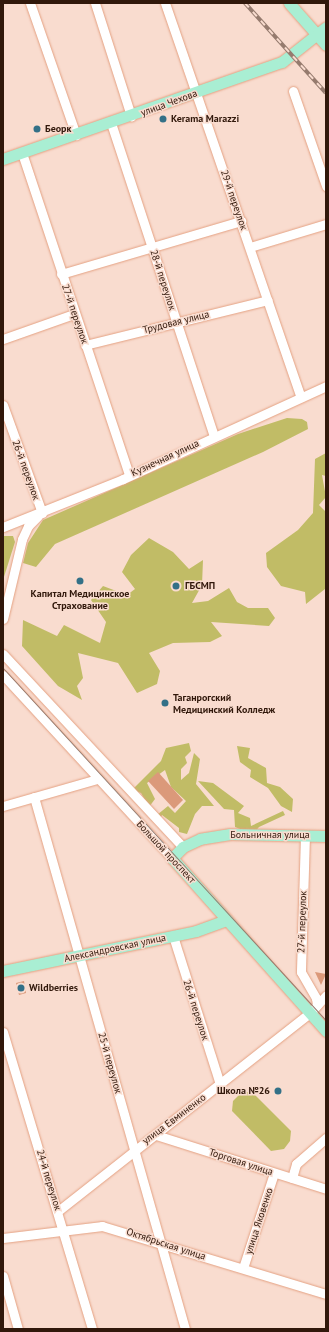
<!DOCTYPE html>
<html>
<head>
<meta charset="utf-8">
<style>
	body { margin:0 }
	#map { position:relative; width:329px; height:1332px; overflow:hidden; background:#f9dccf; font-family:"PT Sans",sans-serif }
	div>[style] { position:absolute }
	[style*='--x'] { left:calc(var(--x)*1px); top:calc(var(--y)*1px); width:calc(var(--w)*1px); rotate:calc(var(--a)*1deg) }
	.green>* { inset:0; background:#c1bc66 }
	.building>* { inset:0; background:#db997a }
	.roads { filter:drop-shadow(0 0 1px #e4a182) drop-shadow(0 0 1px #e4a182) }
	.minor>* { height:9px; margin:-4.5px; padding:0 4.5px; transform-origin:4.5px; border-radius:4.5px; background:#fff }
	.major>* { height:11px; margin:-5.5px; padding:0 5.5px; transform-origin:5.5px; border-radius:5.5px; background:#a9eed3 }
	.tram>* { height:1px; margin:-0.5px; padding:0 0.5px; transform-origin:0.5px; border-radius:0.5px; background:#967b6e }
	.rail>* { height:3.5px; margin-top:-1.75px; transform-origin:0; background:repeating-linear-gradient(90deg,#f9dccf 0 6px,#967b6e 0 12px); box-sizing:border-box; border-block:1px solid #967b6e }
	.dots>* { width:11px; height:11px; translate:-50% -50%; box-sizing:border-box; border:2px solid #f9dccf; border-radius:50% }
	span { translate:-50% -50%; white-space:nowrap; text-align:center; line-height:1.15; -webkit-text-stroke:3px #f9dccf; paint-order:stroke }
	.street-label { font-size:10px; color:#31180b }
	.poi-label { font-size:10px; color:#31180b; font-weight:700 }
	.left { translate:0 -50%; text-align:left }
	.right { translate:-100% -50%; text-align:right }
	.frame { position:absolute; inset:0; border:4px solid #31180b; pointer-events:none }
</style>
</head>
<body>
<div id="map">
	<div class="green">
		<i style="clip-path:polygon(287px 418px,302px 419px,307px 422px,308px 429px,263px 452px,55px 544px,36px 567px,23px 563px,28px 543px,43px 520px,238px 434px)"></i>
		<i style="clip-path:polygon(326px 453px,326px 476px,322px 475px,326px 497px,319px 505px,326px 512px,326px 584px,325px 589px,306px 604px,305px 592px,281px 586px,267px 567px,266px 553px,298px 530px,313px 513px,315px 459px)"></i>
		<i style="clip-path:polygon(3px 536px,13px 536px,15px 542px,3px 580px)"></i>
		<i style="clip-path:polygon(149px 538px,173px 552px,189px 569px,203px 560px,202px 585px,192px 603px,208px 601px,229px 588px,237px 602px,248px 608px,268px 608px,275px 618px,269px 626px,211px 622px,222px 636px,210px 642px,173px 643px,149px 653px,160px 671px,157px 684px,137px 693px,118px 663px,78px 653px,83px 678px,77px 686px,82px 700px,58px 686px,22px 646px,23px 620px,57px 636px,64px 625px,100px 643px,106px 622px,91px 600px,103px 586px,127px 595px,135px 589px,122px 572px,131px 555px)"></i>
		<i style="clip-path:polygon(189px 743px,191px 751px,185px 757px,187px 763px,181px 769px,181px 780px,189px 773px,194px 753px,200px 759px,196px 784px,214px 806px,202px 806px,195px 814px,187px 834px,179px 832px,179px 828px,162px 815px,160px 819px,157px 815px,168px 806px,175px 813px,186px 801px,171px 787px,165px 770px,147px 783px,155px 799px,149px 807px,141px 793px,132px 790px,161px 761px,166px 748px)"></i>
		<i style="clip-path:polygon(237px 746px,250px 748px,248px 758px,266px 768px,267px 783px,280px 787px,293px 799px,292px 812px,281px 806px,268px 788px,250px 777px,251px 770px,240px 762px)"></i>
		<i style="clip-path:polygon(198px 781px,213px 783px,244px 806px,238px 813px,250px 818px,251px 826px,283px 811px,285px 815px,259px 827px,253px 834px,235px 827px,234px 810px,224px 809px)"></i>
		<i style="clip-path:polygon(242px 1092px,252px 1092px,291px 1131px,290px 1141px,284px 1149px,271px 1151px,232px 1111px,233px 1101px)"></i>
	</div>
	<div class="building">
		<i style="clip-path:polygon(158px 772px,183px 800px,174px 809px,148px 781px)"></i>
		<i style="clip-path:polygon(315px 972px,326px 974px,321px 985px)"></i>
		<i style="clip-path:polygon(24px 981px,26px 993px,19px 995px,16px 983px)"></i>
	</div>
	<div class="roads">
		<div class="minor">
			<i style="--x:30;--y:3;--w:140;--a:70.8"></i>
			<i style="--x:95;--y:3;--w:119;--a:72.3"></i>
			<i style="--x:165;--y:3;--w:417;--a:71"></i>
			<i style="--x:293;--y:91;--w:101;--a:70.8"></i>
			<i style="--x:111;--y:123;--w:330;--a:71.8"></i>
			<i style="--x:22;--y:153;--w:339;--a:71.6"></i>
			<i style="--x:250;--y:247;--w:79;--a:-16.8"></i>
			<i style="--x:61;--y:274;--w:188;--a:-16.4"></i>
			<i style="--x:3;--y:339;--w:75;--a:-19.4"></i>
			<i style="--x:85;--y:345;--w:188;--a:-13.8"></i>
			<i style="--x:3;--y:405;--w:115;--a:70.1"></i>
			<i style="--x:3;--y:527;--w:129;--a:-21.8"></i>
			<i style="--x:123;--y:479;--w:223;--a:-24.6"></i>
			<i style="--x:3;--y:619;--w:82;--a:-76.6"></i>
			<i style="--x:22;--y:539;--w:14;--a:-65"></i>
			<i style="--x:28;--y:526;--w:14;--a:-45"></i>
			<i style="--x:3;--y:654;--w:264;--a:47"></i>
			<i style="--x:3;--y:675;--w:249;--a:47.3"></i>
			<i style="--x:34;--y:797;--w:553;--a:74.15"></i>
			<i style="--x:3;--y:806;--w:98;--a:-16"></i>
			<i style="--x:305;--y:835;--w:137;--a:91.7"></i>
			<i style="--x:301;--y:972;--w:30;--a:60"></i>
			<i style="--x:316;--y:998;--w:7;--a:82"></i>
			<i style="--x:173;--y:936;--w:155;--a:72.4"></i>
			<i style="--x:3;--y:1032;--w:310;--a:73.3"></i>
			<i style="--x:156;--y:1135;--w:178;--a:17.6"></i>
			<i style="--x:292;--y:1178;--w:15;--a:-74"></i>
			<i style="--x:296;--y:1164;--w:40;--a:-41"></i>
			<i style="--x:58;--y:1211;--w:320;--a:-38.2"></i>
			<i style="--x:310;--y:1013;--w:24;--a:-48"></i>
			<i style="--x:3;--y:1238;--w:100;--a:-6.9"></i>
			<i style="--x:102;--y:1226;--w:234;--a:16.9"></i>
			<i style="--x:243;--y:1268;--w:100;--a:-71.9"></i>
			<i style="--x:3;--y:1276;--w:55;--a:74.2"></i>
		</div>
		<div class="major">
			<i style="--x:289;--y:3;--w:56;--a:48.6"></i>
			<i style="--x:3;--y:159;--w:295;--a:-19.2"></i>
			<i style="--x:282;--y:62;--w:56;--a:-38.5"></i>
			<i style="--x:326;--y:836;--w:96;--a:-178.8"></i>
			<i style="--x:230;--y:834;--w:30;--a:171"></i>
			<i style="--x:200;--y:839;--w:19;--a:155"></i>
			<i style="--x:183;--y:847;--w:16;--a:135"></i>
			<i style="--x:172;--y:858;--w:232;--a:48.3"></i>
			<i style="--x:3;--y:971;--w:197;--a:-11.7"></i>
			<i style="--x:196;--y:931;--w:33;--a:-20"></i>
		</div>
	</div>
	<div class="tram">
		<i style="--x:3;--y:668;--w:478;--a:47.5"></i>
	</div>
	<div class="rail">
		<i style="--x:245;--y:3;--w:121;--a:48"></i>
	</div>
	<div class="dots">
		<i style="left:163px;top:119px;background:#337087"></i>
		<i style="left:37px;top:129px;background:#337087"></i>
		<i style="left:80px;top:581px;background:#337087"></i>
		<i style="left:176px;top:586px;background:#337087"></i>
		<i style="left:165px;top:703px;background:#337087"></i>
		<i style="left:21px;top:988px;background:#337087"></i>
		<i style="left:278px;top:1091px;background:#337087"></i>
	</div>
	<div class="street-label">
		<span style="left:169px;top:103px;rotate:-20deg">улица Чехова</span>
		<span style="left:234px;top:200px;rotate:71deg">29-й переулок</span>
		<span style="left:163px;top:280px;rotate:72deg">28-й переулок</span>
		<span style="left:75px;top:314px;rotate:71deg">27-й переулок</span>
		<span style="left:176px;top:322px;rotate:-14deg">Трудовая улица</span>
		<span style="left:165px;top:458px;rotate:-25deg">Кузнечная улица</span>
		<span style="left:26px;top:470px;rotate:70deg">26-й переулок</span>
		<span style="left:270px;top:835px">Больничная улица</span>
		<span style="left:166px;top:852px;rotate:47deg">Большой проспект</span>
		<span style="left:302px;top:922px;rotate:-88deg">27-й переулок</span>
		<span style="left:115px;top:948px;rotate:-12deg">Александровская улица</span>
		<span style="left:196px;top:1010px;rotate:72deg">26-й переулок</span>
		<span style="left:110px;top:1063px;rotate:74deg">25-й переулок</span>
		<span style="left:174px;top:1119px;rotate:-37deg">улица Евминенко</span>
		<span style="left:241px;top:1162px;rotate:18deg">Торговая улица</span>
		<span style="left:49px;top:1180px;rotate:73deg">24-й переулок</span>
		<span style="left:259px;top:1221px;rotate:-72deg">улица Яковенко</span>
		<span style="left:166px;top:1244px;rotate:18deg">Октябрьская улица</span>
	</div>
	<div class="poi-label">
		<span class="left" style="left:171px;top:119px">Kerama Marazzi</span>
		<span class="left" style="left:45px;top:129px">Беорк</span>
		<span class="left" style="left:185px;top:586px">ГБСМП</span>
		<span style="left:80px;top:599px">Капитал Медицинское<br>Страхование</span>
		<span class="left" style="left:173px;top:703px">Таганрогский<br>Медицинский Колледж</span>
		<span class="left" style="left:29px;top:988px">Wildberries</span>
		<span class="right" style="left:270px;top:1091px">Школа №26</span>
	</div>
	<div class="frame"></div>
</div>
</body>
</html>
